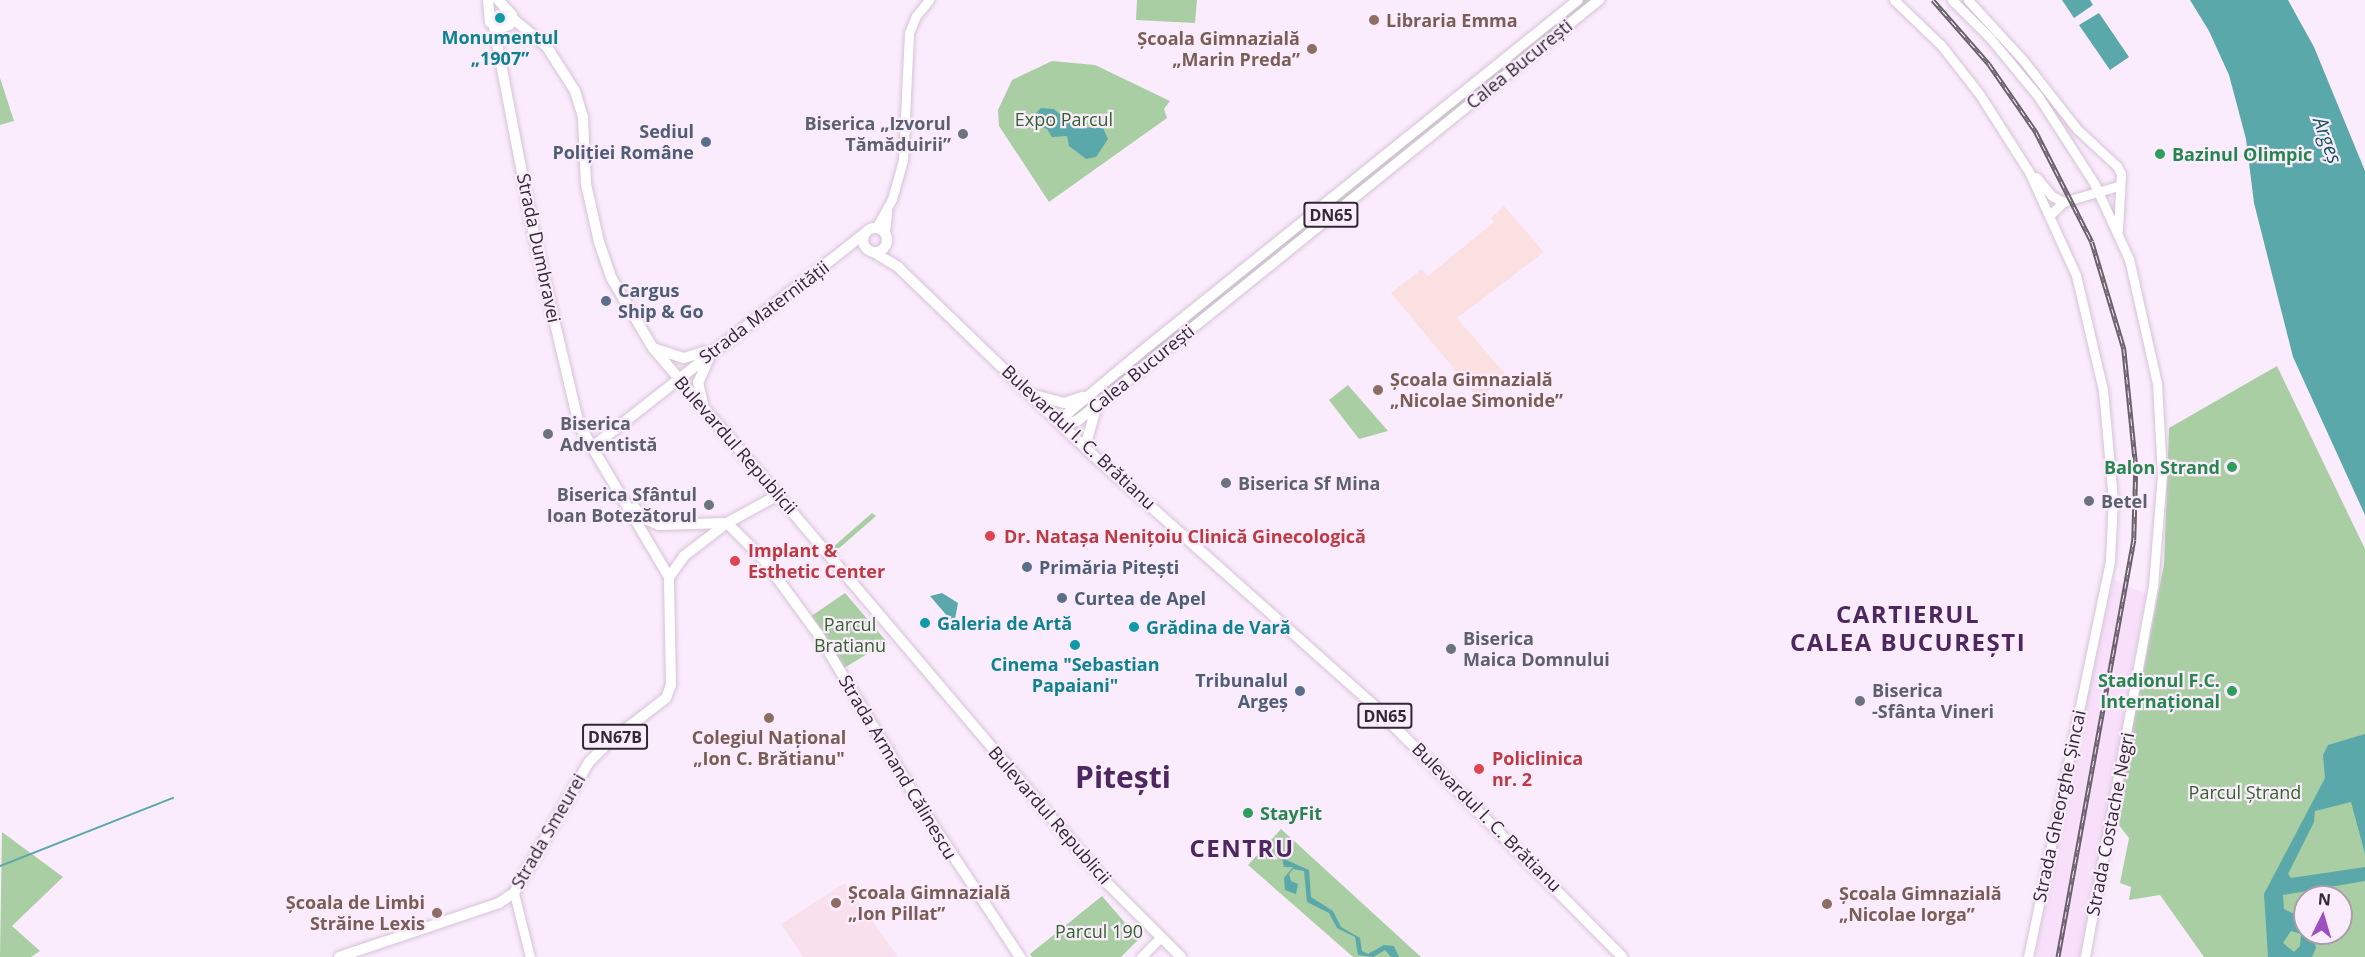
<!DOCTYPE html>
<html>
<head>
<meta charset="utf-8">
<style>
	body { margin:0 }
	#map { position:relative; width:2365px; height:957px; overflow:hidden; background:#fbecfd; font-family:"Open Sans",sans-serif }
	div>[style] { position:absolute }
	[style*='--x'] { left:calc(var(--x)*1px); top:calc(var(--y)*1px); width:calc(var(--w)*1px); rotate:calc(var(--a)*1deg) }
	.commercial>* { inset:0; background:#fbe0e2 }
	.built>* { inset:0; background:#f8e0fb }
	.education>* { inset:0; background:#f8e0ec }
	.green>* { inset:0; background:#a9cea3 }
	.water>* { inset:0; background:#5aa8a9 }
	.stream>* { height:2px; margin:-1px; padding:0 1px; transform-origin:1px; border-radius:1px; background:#5aa8a9 }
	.roads { filter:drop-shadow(0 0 2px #d5c3d7) drop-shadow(0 0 2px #d5c3d7) }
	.secondary>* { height:9px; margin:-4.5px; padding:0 4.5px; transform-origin:4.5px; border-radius:4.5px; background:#fff }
	.primary>* { height:10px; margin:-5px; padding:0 5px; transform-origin:5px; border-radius:5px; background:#fff }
	.primary>.ring { margin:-5px; padding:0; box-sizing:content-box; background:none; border:10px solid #fff; border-radius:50% }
	.rail>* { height:4.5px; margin-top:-2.25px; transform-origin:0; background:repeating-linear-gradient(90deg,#fbecfd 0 7px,#69606a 0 14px); box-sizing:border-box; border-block:2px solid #69606a }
	.dots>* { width:16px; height:16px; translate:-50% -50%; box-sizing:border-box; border:3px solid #fbecfd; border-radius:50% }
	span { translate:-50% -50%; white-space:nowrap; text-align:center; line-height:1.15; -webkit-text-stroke:4.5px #fbecfd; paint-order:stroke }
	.shield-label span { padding:2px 4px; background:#fbecfd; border:2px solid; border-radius:4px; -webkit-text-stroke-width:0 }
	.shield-label { font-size:16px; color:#302931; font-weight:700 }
	.education-label { font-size:18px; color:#785e54; font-weight:700 }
	.left { translate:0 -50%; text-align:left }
	.right { translate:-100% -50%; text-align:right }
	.culture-label { font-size:18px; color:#0d838f; font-weight:700 }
	.street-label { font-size:18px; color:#302931 }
	.park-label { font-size:18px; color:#306428 }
	.worship-label { font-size:18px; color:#5b616d; font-weight:700 }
	.service-label { font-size:18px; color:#4e5e75; font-weight:700 }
	.leisure-label { font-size:18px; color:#27864d; font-weight:700 }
	.health-label { font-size:18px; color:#be3a42; font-weight:700 }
	.water-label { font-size:20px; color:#155859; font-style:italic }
	.district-label { font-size:24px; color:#4d2860; font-weight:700; letter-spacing:1.5px }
	.town-label { font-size:30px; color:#4d2860; font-weight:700 }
	.north { position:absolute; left:2293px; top:885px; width:60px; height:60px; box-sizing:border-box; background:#fbecfd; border:2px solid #aa9eab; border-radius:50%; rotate:5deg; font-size:16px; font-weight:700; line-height:24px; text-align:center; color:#302931 }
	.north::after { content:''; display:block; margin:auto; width:21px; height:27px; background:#9c50c2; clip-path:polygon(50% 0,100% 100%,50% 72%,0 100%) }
</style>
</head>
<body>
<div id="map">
	<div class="commercial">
		<i style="clip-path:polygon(1504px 206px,1544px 252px,1457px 318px,1506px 375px,1479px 399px,1391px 293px,1422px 269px,1428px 276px,1494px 222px,1491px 218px)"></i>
	</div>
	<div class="built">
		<i style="clip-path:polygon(2114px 579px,2146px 594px,2080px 957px,2035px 957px,2080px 723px)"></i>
	</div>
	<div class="education">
		<i style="clip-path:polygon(845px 883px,898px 957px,803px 957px,781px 924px)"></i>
	</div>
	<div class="green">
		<i style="clip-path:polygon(1137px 0,1197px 0,1195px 23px,1136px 20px)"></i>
		<i style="clip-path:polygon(1578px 0,1599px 0,1098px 403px,1062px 425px,1069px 412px)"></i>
		<i style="clip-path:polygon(1052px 61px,1095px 65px,1170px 101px,1164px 109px,1167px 118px,1049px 202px,999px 126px,998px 110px,1012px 80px)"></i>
		<i style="clip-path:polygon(0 78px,14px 121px,0 125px)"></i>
		<i style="clip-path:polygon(evenodd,2277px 366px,2365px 549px,2365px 957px,2204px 957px,2160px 895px,2129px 900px,2131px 887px,2120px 883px,2129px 838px,2118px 824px,2130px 739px,2164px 564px,2169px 428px,2277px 366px,2305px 897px,2341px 897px,2341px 933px,2305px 933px,2305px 897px)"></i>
		<i style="clip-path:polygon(1348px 385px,1388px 431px,1359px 439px,1329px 400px)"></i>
		<i style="clip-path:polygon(872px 513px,876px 516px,836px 551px,833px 547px)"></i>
		<i style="clip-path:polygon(845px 593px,887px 642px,844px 668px,810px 617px)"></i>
		<i style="clip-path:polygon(1281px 829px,1421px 957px,1353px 957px,1248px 865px)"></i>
		<i style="clip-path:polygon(2px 832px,63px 877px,12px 926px,40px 951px,31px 957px,0 957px)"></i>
		<i style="clip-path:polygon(1102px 896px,1139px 939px,1121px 957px,1032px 957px,1030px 954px)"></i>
	</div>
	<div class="water">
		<i style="clip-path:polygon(2062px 0,2090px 0,2093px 5px,2074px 18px)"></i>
		<i style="clip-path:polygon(2190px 0,2288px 0,2314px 47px,2365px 171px,2365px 515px,2293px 357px,2254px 203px,2246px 139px,2229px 75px,2209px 31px)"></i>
		<i style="clip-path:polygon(2099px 13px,2129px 57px,2110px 70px,2079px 25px)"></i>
		<i style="clip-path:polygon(1041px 108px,1054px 109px,1074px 127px,1103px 128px,1108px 139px,1096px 157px,1086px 159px,1069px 146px,1067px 136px,1052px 137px,1047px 129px,1036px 125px,1034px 115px)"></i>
		<i style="clip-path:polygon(942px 593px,958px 603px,954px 624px,930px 596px)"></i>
		<i style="clip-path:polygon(evenodd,2365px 734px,2365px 854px,2351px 802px,2315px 811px,2314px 822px,2288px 874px,2291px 878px,2365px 867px,2365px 881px,2283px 895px,2284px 909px,2302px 918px,2305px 933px,2313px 933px,2316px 948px,2312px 957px,2268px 957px,2264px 894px,2325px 778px,2323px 755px,2328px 745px,2365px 734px,2291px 931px,2301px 934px,2300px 946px,2294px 952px,2283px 943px,2291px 931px)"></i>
		<i style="clip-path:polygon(1282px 858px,1309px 870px,1311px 897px,1333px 911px,1341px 927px,1360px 938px,1362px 951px,1368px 954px,1384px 945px,1394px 946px,1399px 957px,1391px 957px,1385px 950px,1373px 957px,1358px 955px,1355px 937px,1337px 928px,1329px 913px,1307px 902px,1304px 871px,1293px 869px,1289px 874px,1291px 881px,1298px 884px,1296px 894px,1285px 890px,1284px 878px,1293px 867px,1284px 867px)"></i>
	</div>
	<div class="stream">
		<i style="--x:0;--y:866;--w:186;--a:-21.5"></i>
	</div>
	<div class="roads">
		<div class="secondary">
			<i style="--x:1894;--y:0;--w:65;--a:43.8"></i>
			<i style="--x:1941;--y:45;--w:63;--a:52"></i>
			<i style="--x:1980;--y:95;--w:91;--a:57.5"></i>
			<i style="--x:2029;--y:172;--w:113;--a:65.5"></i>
			<i style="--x:2076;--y:275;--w:118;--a:76.8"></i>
			<i style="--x:2103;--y:390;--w:109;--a:84.8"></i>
			<i style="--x:2113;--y:499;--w:62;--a:92.8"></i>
			<i style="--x:2110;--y:561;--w:404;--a:101.7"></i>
			<i style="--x:1952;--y:0;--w:54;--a:45"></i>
			<i style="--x:1990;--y:38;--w:75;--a:50.4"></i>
			<i style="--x:2038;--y:96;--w:103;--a:57.2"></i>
			<i style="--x:2094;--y:183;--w:84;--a:65.3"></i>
			<i style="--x:2129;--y:259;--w:127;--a:77.3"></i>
			<i style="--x:2157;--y:383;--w:91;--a:86.9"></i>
			<i style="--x:2162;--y:474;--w:112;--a:94.6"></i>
			<i style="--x:2153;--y:586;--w:377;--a:100.4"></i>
			<i style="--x:1968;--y:0;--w:81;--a:47.5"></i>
			<i style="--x:2023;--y:60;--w:88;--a:52"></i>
			<i style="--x:2077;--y:129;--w:54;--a:42.8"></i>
			<i style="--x:2117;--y:166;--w:9;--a:63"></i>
			<i style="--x:2121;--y:174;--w:56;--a:93.1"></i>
			<i style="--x:2036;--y:177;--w:25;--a:50"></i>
			<i style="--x:2052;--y:196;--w:13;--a:29"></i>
			<i style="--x:2050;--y:215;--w:18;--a:-45"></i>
			<i style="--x:2063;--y:202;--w:57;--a:-16.2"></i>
			<i style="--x:876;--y:228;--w:33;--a:-61"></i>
			<i style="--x:892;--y:199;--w:41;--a:-74.2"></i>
			<i style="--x:903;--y:160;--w:127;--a:-87.3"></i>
			<i style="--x:909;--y:33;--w:18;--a:-68"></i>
			<i style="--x:916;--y:16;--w:21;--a:-51"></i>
			<i style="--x:885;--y:232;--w:20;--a:-84"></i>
			<i style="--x:514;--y:893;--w:66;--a:76"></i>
			<i style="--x:1141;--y:957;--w:28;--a:-45"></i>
		</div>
		<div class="primary">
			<i style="--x:488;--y:0;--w:22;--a:85"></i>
			<i style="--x:490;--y:22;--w:13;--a:27"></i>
			<i style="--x:502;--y:28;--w:8;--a:-23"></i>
			<i style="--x:509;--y:25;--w:10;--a:-73"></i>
			<i style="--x:512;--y:15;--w:21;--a:-133"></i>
			<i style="--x:512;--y:18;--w:45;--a:39.6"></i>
			<i style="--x:547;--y:47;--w:52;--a:57.5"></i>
			<i style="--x:575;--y:91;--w:28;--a:73"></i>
			<i style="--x:583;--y:118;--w:66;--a:87.4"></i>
			<i style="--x:586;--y:184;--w:59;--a:77.4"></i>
			<i style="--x:599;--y:242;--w:39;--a:71"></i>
			<i style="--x:612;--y:279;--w:80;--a:59.3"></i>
			<i style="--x:653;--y:348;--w:702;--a:49.68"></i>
			<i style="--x:1107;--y:883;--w:105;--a:45"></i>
			<i class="ring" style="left:863px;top:228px;width:14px;height:14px"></i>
			<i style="--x:875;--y:253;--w:27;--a:31"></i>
			<i style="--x:898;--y:267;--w:272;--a:44"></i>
			<i style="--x:1094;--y:456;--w:374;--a:41.7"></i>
			<i style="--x:1373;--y:705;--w:354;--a:45.3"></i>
			<i style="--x:656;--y:349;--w:29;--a:18"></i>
			<i style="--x:684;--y:358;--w:21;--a:-17"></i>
			<i style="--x:1038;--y:396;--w:27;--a:15"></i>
			<i style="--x:1064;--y:403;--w:20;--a:-18"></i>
			<i style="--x:703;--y:404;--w:22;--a:-103"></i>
			<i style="--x:698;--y:383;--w:32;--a:-66"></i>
			<i style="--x:1062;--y:425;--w:16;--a:-15"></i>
			<i style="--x:1077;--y:421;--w:671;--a:-38.89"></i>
			<i style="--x:1062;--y:425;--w:15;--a:-62"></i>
			<i style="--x:1069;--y:412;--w:107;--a:-39.7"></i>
			<i style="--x:1151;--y:344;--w:548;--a:-38.86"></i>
			<i style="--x:1085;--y:447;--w:41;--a:-74.2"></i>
			<i style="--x:591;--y:448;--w:348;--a:-38.1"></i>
			<i style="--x:635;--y:508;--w:15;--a:48"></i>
			<i style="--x:645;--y:519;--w:15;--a:23"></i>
			<i style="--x:659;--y:525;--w:68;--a:-1.7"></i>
			<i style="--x:727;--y:523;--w:52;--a:45"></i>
			<i style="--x:764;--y:560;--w:92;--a:53.9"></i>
			<i style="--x:818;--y:634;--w:209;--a:59.1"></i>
			<i style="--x:925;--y:813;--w:173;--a:56.6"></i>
			<i style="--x:669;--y:577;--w:26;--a:-54"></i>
			<i style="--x:684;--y:556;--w:54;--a:-37.5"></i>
			<i style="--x:727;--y:523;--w:58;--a:-28.8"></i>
			<i style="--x:339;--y:957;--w:169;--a:-18.6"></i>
			<i style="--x:499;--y:903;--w:18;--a:-34"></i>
			<i style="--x:514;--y:893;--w:151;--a:-60.2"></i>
			<i style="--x:589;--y:762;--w:28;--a:-45"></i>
			<i style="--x:609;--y:742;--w:72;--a:-37.7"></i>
			<i style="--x:666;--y:698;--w:14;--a:-69"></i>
			<i style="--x:671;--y:685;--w:108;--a:-91.1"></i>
			<i style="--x:669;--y:577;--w:177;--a:-120.6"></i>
			<i style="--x:579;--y:425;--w:200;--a:-103.3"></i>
			<i style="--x:533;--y:230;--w:207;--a:-100.9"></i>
		</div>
	</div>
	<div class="rail">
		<i style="--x:1933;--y:0;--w:85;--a:48.8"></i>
		<i style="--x:1989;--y:64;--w:83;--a:55.3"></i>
		<i style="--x:2036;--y:132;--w:123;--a:63"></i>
		<i style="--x:2092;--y:242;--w:112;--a:73.3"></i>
		<i style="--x:2124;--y:349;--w:120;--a:84.2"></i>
		<i style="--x:2136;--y:468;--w:72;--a:91.6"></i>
		<i style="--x:2134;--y:540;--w:424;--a:100.3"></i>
	</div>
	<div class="dots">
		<i style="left:500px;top:18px;background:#0f9aa8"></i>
		<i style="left:1374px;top:20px;background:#8d6e63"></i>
		<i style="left:1312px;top:49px;background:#8d6e63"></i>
		<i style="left:963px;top:134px;background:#6b7280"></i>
		<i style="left:706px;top:142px;background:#5c6f8a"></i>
		<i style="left:2160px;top:154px;background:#2e9e5b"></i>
		<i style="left:606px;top:301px;background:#5c6f8a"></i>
		<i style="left:1378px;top:390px;background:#8d6e63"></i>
		<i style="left:548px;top:434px;background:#6b7280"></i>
		<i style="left:2232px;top:467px;background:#2e9e5b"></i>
		<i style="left:1226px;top:483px;background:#6b7280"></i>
		<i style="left:2089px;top:501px;background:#6b7280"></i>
		<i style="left:709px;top:505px;background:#6b7280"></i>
		<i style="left:990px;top:536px;background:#e0444e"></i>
		<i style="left:735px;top:561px;background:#e0444e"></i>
		<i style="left:1027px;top:567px;background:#5c6f8a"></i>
		<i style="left:1062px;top:598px;background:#5c6f8a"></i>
		<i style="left:925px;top:623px;background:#0f9aa8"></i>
		<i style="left:1134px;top:627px;background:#0f9aa8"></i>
		<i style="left:1075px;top:645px;background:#0f9aa8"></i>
		<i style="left:1451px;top:649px;background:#6b7280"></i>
		<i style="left:1300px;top:691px;background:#5c6f8a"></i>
		<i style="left:2232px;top:691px;background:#2e9e5b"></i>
		<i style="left:1860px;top:701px;background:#6b7280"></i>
		<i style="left:769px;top:718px;background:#8d6e63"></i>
		<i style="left:1479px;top:769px;background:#e0444e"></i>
		<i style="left:1248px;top:813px;background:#2e9e5b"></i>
		<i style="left:836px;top:903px;background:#8d6e63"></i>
		<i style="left:1827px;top:904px;background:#8d6e63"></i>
		<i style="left:437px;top:913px;background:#8d6e63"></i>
	</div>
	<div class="shield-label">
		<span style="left:1331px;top:215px">DN65</span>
		<span style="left:1385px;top:716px">DN65</span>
		<span style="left:615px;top:737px">DN67B</span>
	</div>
	<div class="education-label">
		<span class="left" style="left:1386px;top:20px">Libraria Emma</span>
		<span class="right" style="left:1300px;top:49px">Școala Gimnazială<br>„Marin Preda”</span>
		<span class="left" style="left:1390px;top:390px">Școala Gimnazială<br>„Nicolae Simonide”</span>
		<span style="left:769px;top:748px">Colegiul Național<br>„Ion C. Brătianu"</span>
		<span class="left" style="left:848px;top:903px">Școala Gimnazială<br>„Ion Pillat”</span>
		<span class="left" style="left:1839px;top:904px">Școala Gimnazială<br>„Nicolae Iorga”</span>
		<span class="right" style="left:425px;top:913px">Școala de Limbi<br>Străine Lexis</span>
	</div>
	<div class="culture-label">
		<span style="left:500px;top:48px">Monumentul<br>„1907”</span>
		<span class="left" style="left:937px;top:623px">Galeria de Artă</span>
		<span class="left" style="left:1146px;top:627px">Grădina de Vară</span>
		<span style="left:1075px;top:675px">Cinema "Sebastian<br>Papaiani"</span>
	</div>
	<div class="street-label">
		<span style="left:1519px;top:64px;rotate:-39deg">Calea București</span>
		<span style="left:539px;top:248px;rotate:78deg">Strada Dumbravei</span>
		<span style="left:764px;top:312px;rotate:-37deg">Strada Maternității</span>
		<span style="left:1141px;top:369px;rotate:-39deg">Calea București</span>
		<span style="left:1079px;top:437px;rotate:43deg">Bulevardul I. C. Brătianu</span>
		<span style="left:736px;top:445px;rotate:49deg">Bulevardul Republicii</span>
		<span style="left:898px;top:767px;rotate:59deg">Strada Armand Călinescu</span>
		<span style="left:2059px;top:806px;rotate:-78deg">Strada Gheorghe Șincai</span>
		<span style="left:1050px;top:815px;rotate:49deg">Bulevardul Republicii</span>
		<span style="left:1487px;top:817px;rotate:45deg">Bulevardul I. C. Brătianu</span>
		<span style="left:2110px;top:824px;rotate:-79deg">Strada Costache Negri</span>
		<span style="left:548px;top:831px;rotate:-60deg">Strada Smeurei</span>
	</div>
	<div class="park-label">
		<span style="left:1064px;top:119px">Expo Parcul</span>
		<span style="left:850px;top:635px">Parcul<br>Bratianu</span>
		<span style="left:2245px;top:792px">Parcul Ștrand</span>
		<span style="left:1099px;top:931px">Parcul 190</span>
	</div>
	<div class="worship-label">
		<span class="right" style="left:951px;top:134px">Biserica „Izvorul<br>Tămăduirii”</span>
		<span class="left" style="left:560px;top:434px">Biserica<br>Adventistă</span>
		<span class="left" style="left:1238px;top:483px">Biserica Sf Mina</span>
		<span class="right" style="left:697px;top:505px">Biserica Sfântul<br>Ioan Botezătorul</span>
		<span class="left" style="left:2101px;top:501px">Betel</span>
		<span class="left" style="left:1463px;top:649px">Biserica<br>Maica Domnului</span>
		<span class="left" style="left:1872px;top:701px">Biserica<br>-Sfânta Vineri</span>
	</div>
	<div class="service-label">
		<span class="right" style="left:694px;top:142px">Sediul<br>Poliției Române</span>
		<span class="left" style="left:618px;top:301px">Cargus<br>Ship &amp; Go</span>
		<span class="left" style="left:1039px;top:567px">Primăria Pitești</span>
		<span class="left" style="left:1074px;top:598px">Curtea de Apel</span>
		<span class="right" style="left:1288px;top:691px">Tribunalul<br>Argeș</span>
	</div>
	<div class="leisure-label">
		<span class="left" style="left:2172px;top:154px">Bazinul Olimpic</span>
		<span class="right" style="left:2220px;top:467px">Balon Strand</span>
		<span class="right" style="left:2220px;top:691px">Stadionul F.C.<br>Internațional</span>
		<span class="left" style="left:1260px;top:813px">StayFit</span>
	</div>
	<div class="health-label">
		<span class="left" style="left:1004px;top:536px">Dr. Natașa Nenițoiu Clinică Ginecologică</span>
		<span class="left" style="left:748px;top:561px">Implant &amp;<br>Esthetic Center</span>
		<span class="left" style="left:1492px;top:769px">Policlinica<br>nr. 2</span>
	</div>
	<div class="water-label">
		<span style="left:2328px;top:140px;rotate:70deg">Argeș</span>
	</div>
	<div class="district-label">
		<span style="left:1908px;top:628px">CARTIERUL<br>CALEA BUCUREȘTI</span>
		<span style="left:1242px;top:848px">CENTRU</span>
	</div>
	<div class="town-label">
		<span style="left:1123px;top:777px">Pitești</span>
	</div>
	<div class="north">N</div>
</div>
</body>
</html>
